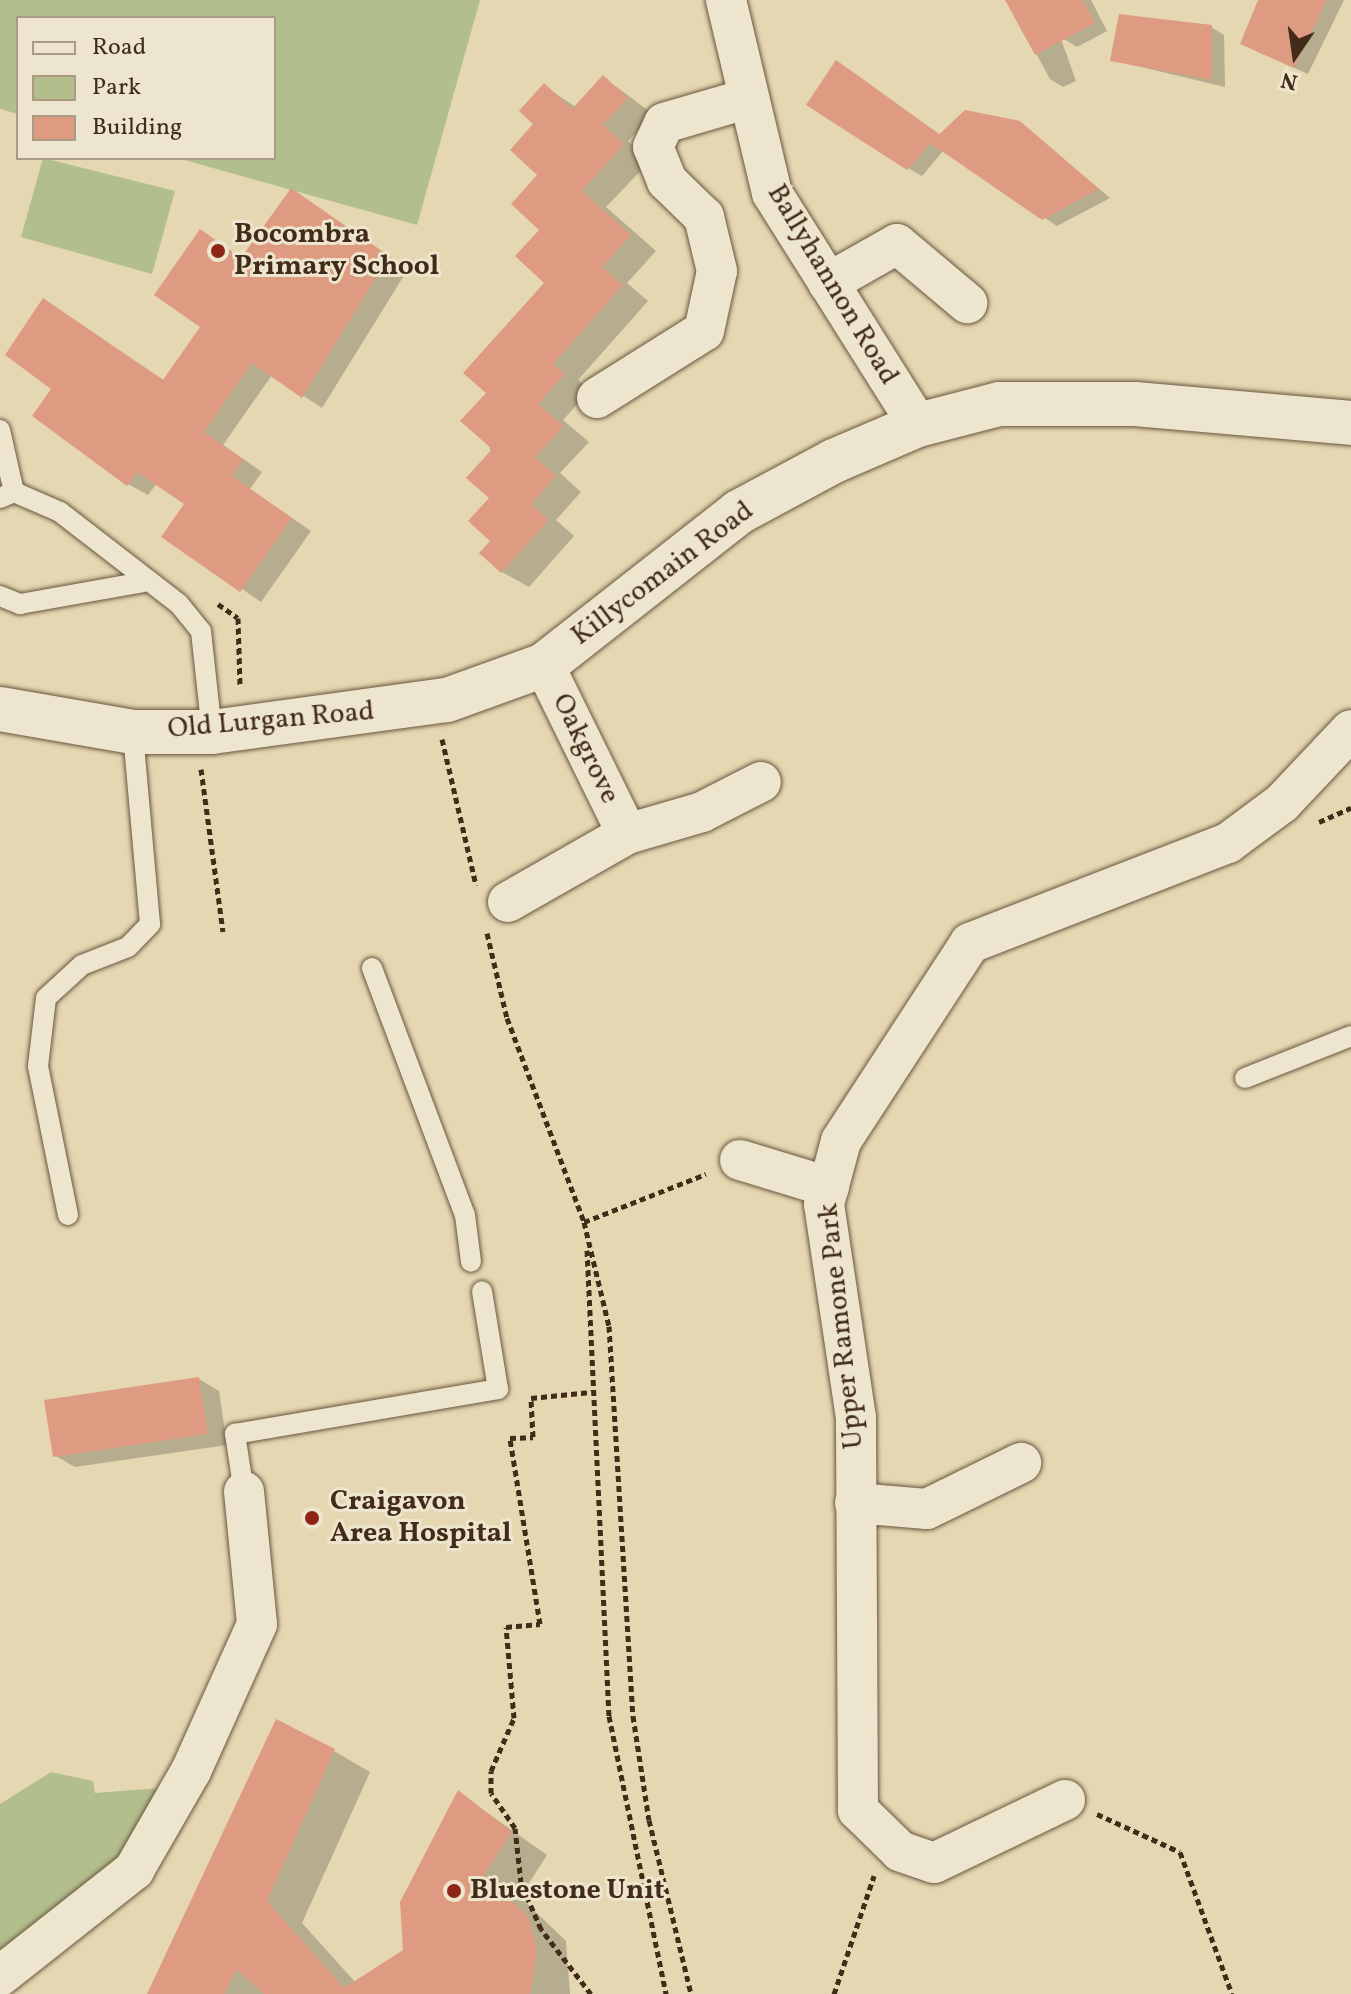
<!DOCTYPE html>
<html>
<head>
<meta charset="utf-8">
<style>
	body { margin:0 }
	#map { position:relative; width:1351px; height:1994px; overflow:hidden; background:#e4d7b2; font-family:Vollkorn,serif }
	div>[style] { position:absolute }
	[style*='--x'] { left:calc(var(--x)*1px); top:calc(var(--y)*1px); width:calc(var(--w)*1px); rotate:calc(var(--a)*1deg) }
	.green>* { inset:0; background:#b3be8d }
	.shadow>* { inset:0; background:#0003 }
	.building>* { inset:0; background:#de9b82 }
	.path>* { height:5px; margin-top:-2.5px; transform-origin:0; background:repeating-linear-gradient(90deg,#422b18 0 6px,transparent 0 10px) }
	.roads { filter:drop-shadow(0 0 2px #6a563e) drop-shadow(0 0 2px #6a563e) }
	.lane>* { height:20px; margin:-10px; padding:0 10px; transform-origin:10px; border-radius:10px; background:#ede5cd }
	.street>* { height:40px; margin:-20px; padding:0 20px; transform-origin:20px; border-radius:20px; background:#ede5cd }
	.secondary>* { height:44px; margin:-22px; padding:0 22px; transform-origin:22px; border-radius:22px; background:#ede5cd }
	.dots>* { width:22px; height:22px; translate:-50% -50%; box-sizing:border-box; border:4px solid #ede5cd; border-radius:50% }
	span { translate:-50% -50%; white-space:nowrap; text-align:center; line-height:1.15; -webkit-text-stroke:6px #ede5cd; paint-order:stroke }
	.poi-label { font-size:28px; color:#422b18; font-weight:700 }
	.left { translate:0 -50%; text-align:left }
	.street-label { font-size:28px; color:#422b18 }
	.legend { position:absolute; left:16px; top:16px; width:260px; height:144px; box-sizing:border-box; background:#ede5cd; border:2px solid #a99b85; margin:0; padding:10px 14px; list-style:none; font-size:24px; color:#422b18 }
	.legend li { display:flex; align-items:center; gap:16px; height:40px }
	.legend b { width:40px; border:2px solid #a99b85 }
	.north { position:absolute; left:1255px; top:16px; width:80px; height:80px; -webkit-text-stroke:6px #ede5cd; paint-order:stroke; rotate:193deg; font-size:22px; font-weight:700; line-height:32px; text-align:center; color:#422b18 }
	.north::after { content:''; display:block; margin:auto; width:28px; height:36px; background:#422b18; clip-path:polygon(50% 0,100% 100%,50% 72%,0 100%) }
</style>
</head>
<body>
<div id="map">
	<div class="green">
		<i style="clip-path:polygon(0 0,480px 0,417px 225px,177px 158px,274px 158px,274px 18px,18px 18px,18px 114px,0 109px)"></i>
		<i style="clip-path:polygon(43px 158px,175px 191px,152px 274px,21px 237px)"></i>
		<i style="clip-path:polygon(51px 1772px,93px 1781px,95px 1793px,160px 1788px,112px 1868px,0 1951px,0 1804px)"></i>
	</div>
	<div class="shadow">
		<i style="clip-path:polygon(1007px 0,1047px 0,1076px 81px,1063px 87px,1050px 79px)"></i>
		<i style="clip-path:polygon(1063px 0,1091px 0,1107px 31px,1077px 47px,1064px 39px)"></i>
		<i style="clip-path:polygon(1261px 0,1344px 0,1308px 74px,1256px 51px)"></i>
		<i style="clip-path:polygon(1211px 27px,1224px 35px,1225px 87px,1112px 60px)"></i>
		<i style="clip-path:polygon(850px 70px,941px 136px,1020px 123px,1110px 198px,1057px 226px,944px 150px,922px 176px,908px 168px)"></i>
		<i style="clip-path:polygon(603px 77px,653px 114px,628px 141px,650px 161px,606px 207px,656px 251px,627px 283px,648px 301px,578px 380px,590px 390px,563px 420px,589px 442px,560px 473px,581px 492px,556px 520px,574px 536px,529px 587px,502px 572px,493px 541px,488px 393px,547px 282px,536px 124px,544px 86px,576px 107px)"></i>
		<i style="clip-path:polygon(292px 190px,408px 269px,322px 408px,272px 375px,223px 445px,262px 472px,250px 489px,311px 531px,261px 602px,164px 536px,186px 504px,157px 483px,148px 495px,128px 484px,54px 389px,63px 313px,165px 381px)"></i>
		<i style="clip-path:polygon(199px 1379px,219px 1391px,227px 1445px,75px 1467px,54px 1455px)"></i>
		<i style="clip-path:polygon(334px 1751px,370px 1772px,302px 1923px,356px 1983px,405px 1951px,459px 1793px,547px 1855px,520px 1897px,566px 1941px,570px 1994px,149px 1994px)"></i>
	</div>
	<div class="building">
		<i style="clip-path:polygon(1005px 0,1083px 0,1095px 23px,1035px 55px)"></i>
		<i style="clip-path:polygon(1258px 0,1327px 0,1294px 68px,1240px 44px)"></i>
		<i style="clip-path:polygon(1119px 14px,1212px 25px,1212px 80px,1110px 61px)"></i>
		<i style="clip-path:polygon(836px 60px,939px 134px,907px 170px,806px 105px)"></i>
		<i style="clip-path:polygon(603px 75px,628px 98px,603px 125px,624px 144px,582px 191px,631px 235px,602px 267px,623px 285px,553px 364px,565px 374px,538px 404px,564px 426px,535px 457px,556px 476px,531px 504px,549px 520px,501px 573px,479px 553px,490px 541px,468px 521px,489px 498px,466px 478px,492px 449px,460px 421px,486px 393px,463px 373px,544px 283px,515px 256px,539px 230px,511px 204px,537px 175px,510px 150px,533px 124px,519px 111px,544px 83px,572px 109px)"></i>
		<i style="clip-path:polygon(965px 110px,1020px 121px,1099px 189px,1042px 220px,930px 143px)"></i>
		<i style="clip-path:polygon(291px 188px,389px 256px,302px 398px,252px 363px,204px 432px,243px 459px,232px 476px,292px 518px,240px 592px,161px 537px,184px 504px,137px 472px,127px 486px,32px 416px,51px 389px,5px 355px,43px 298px,163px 380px,200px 327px,154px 295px,200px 229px,241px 258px)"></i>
		<i style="clip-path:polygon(199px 1377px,208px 1434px,53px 1457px,44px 1400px)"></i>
		<i style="clip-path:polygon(276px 1719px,335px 1749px,267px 1901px,344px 1988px,403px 1950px,400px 1902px,458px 1790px,512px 1832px,484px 1874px,529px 1918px,537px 1950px,530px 1994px,264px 1994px,236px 1969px,225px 1994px,147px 1994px)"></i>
	</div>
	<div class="path">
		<i style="--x:218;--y:604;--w:24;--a:35"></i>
		<i style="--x:238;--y:618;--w:69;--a:88.3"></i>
		<i style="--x:442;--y:739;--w:150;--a:76.9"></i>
		<i style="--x:201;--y:769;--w:164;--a:82.3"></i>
		<i style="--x:1319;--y:822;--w:35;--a:-24"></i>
		<i style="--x:487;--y:933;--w:87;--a:76.8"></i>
		<i style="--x:507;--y:1018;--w:218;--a:69.3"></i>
		<i style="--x:584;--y:1222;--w:107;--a:76.5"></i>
		<i style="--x:609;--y:1326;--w:391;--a:86.5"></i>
		<i style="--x:633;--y:1716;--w:105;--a:81.3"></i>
		<i style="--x:649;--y:1820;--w:179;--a:76.4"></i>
		<i style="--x:584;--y:1222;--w:131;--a:-21.5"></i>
		<i style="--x:587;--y:1250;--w:467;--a:87.3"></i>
		<i style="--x:609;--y:1716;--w:284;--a:78.4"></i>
		<i style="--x:1097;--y:1814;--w:91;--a:24.6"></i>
		<i style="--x:1180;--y:1852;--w:151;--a:69.9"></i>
		<i style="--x:591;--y:1994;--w:82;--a:-127.6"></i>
		<i style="--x:541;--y:1929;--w:50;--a:-113.5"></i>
		<i style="--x:521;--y:1883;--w:55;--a:-96.2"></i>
		<i style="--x:515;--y:1828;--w:42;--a:-124.4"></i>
		<i style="--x:491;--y:1793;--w:22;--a:-90"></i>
		<i style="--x:491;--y:1771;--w:58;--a:-66.5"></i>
		<i style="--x:514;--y:1718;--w:91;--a:-95"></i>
		<i style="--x:506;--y:1627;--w:34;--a:-5"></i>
		<i style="--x:540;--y:1624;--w:188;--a:-99.2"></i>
		<i style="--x:510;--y:1438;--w:23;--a:-2"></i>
		<i style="--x:533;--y:1437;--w:39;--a:-93"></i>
		<i style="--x:531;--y:1398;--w:60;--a:-5.7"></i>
		<i style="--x:834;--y:1994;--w:125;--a:-71.3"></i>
	</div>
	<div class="roads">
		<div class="lane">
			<i style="--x:0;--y:430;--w:64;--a:77.3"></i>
			<i style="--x:0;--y:498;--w:15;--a:-23"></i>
			<i style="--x:14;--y:492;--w:50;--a:23.5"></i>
			<i style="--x:60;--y:512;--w:150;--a:37.7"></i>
			<i style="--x:179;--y:604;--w:35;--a:51"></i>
			<i style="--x:201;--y:631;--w:102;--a:83.8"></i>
			<i style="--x:0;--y:596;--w:22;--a:22"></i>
			<i style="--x:20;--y:604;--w:125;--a:-10.1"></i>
			<i style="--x:372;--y:968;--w:264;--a:69.4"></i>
			<i style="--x:465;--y:1215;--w:47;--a:82.7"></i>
			<i style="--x:1245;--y:1078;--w:114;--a:-21.6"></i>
			<i style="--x:68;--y:1215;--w:152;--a:-101.4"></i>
			<i style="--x:38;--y:1066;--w:68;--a:-83.3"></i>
			<i style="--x:46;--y:998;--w:49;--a:-42.5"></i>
			<i style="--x:82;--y:965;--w:49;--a:-21.4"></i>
			<i style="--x:128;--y:947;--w:32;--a:-46"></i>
			<i style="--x:150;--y:924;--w:193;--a:-95.1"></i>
			<i style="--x:244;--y:1492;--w:59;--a:-98.8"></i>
			<i style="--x:235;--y:1434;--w:267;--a:-9.7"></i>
			<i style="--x:498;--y:1389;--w:99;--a:-99.3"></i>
		</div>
		<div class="street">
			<i style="--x:726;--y:0;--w:198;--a:76.6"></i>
			<i style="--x:772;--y:193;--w:274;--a:57.8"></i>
			<i style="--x:828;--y:283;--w:79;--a:-29.5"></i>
			<i style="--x:897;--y:244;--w:92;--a:40.1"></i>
			<i style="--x:597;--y:398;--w:126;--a:-32.1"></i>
			<i style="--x:704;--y:331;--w:61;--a:-77.8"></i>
			<i style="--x:717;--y:271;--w:56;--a:-103.5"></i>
			<i style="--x:704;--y:217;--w:52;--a:-135.8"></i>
			<i style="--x:667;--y:181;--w:37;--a:-112"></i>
			<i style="--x:653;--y:147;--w:26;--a:-65"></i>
			<i style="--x:664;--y:123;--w:85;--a:-16.3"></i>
			<i style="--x:544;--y:665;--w:188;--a:63.8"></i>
			<i style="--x:508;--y:902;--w:137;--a:-29.7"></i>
			<i style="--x:627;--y:834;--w:78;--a:-16.3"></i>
			<i style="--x:702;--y:812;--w:66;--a:-27"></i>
			<i style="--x:740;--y:1160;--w:93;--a:16.9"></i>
			<i style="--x:855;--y:1503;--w:72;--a:4.8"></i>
			<i style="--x:927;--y:1509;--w:105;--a:-26.1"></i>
			<i style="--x:1065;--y:1800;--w:145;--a:154.3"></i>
			<i style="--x:934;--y:1863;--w:36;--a:-161"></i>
			<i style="--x:900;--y:1851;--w:59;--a:-135.7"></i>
			<i style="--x:858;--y:1810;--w:392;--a:-90.3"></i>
			<i style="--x:856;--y:1418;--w:216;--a:-98.5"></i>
			<i style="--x:824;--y:1204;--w:65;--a:-74.9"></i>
			<i style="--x:841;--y:1141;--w:236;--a:-56.9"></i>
			<i style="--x:970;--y:943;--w:277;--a:-21.2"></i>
			<i style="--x:1228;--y:843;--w:67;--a:-36.5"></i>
			<i style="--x:1282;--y:803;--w:100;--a:-46.6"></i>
			<i style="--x:0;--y:1976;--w:171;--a:-38.3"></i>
			<i style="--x:134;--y:1870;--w:114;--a:-60.1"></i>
			<i style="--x:191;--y:1771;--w:161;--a:-65.8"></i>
			<i style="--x:257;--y:1624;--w:133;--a:-95.6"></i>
		</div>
		<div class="secondary">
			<i style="--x:0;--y:709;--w:135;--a:9.8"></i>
			<i style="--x:133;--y:732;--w:79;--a:0"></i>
			<i style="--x:212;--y:732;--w:237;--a:-7.8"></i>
			<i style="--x:447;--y:700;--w:103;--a:-19.8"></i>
			<i style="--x:544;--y:665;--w:248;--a:-38.1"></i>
			<i style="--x:739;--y:512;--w:108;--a:-28.2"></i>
			<i style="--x:834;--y:461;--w:91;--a:-23.2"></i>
			<i style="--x:918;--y:425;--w:84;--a:-14.5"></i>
			<i style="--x:999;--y:404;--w:136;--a:0"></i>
			<i style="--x:1135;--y:404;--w:217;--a:5"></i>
		</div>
	</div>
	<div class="dots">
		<i style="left:218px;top:251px;background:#8f2418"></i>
		<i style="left:312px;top:1518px;background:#8f2418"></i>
		<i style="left:454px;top:1891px;background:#8f2418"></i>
	</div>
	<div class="poi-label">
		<span class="left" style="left:234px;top:251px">Bocombra<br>Primary School</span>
		<span class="left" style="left:330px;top:1518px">Craigavon<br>Area Hospital</span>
		<span class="left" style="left:470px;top:1891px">Bluestone Unit</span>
	</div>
	<div class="street-label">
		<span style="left:832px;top:285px;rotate:59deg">Ballyhannon Road</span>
		<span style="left:663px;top:574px;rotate:-37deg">Killycomain Road</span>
		<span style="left:271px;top:721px;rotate:-5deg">Old Lurgan Road</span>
		<span style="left:585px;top:749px;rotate:64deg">Oakgrove</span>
		<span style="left:842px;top:1326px;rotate:-96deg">Upper Ramone Park</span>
	</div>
	<ul class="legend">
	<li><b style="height:10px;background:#ede5cd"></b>Road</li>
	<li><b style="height:22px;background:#b3be8d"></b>Park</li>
	<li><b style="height:22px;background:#de9b82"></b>Building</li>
	</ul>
	<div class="north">N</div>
</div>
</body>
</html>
